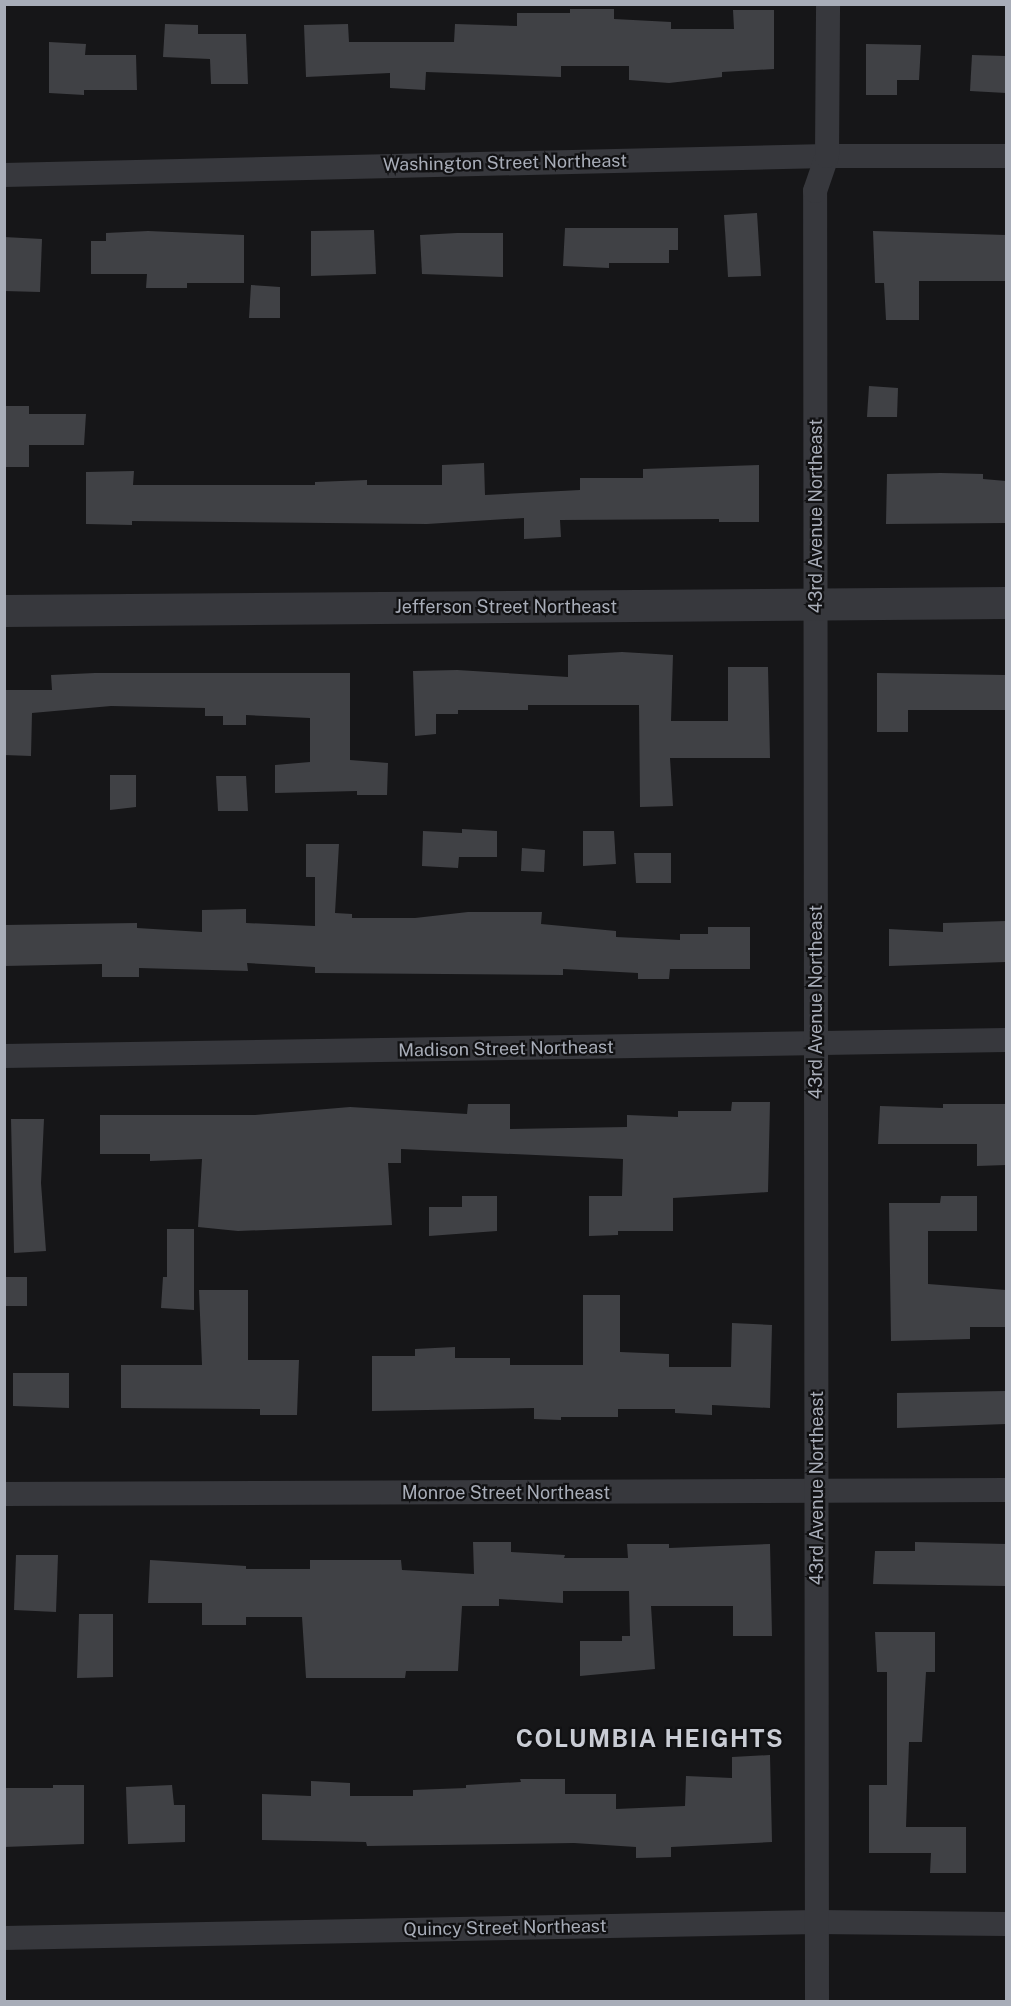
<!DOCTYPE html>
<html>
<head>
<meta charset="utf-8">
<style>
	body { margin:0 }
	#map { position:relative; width:1011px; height:2006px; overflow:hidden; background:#161618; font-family:"Public Sans",sans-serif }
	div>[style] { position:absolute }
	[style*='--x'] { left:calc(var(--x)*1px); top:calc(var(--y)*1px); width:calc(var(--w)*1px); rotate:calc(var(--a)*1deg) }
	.building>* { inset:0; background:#404145 }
	.minor>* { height:24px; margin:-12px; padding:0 12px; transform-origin:12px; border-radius:12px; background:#37383d }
	.tertiary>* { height:32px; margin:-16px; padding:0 16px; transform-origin:16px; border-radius:16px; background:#37383d }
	span { translate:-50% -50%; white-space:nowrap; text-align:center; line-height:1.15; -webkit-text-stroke:4.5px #111113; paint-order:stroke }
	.street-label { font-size:18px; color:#a8adb8 }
	.district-label { font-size:24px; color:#c9ccd4; font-weight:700; letter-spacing:1.5px }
	.frame { position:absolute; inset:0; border:6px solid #a8adb8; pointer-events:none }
</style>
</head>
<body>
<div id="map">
	<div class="building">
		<i style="clip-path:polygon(570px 9px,614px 9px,614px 19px,671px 22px,671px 29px,734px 29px,733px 10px,774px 10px,774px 69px,722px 72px,722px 77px,669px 83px,629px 80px,629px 66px,561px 66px,561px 77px,426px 72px,425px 90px,390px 88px,390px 73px,306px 77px,304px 25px,348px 24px,349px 42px,454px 42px,455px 24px,517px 26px,517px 13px,570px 13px)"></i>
		<i style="clip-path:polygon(165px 24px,198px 25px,198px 34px,246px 34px,248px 84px,211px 84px,210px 59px,163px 57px)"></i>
		<i style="clip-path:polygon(49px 42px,86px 44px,85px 55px,136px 55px,137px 90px,84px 90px,84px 95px,49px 93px)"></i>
		<i style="clip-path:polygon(866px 44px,921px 45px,919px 80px,897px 80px,897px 95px,866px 95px)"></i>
		<i style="clip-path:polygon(972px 55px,1006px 56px,1006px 93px,970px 91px)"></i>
		<i style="clip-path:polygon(757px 213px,761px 276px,728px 277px,724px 215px)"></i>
		<i style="clip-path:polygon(565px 228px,678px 228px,678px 250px,669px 250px,669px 263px,609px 263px,609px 268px,563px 266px)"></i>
		<i style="clip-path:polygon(374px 230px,376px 274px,311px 276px,311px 231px)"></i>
		<i style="clip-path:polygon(148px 231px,244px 235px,244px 283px,187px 283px,187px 288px,146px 288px,147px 274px,91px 274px,91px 241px,106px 241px,106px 233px)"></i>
		<i style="clip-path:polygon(873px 231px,1006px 235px,1006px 281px,919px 281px,919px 320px,886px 320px,884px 283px,875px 283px)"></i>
		<i style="clip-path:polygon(457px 233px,503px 233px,503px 277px,422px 274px,420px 235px)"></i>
		<i style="clip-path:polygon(4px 237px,42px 239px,40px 292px,4px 291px)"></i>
		<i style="clip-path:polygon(251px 285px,280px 287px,280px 318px,249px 318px)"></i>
		<i style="clip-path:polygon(869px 386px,898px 388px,897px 417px,867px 417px)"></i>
		<i style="clip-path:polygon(4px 406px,29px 406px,29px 414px,86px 414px,84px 445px,29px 445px,29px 467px,4px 467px)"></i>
		<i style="clip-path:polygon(484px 463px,485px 495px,580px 490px,580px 478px,643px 478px,643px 469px,759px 465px,759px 522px,719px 522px,719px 519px,560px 520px,561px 537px,524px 539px,524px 518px,427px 524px,132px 521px,132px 525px,86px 524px,86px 472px,134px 471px,133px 485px,315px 485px,315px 482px,367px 480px,367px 485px,442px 485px,442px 465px)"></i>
		<i style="clip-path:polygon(941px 473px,983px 474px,983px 479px,1006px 481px,1006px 523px,886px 524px,887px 474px)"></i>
		<i style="clip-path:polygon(622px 652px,673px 655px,671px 721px,728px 721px,728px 667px,768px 667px,770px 758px,670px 758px,673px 806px,640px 807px,639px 705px,528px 705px,528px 710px,458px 710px,458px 714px,436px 714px,436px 734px,415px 736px,413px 671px,457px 670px,568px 677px,568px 655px)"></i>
		<i style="clip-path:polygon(95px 673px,350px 673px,350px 760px,388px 763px,387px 795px,357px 795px,357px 791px,275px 793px,275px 765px,310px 762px,310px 718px,246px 715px,246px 725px,223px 725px,223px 716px,205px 716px,205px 708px,111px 706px,32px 713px,31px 756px,4px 755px,4px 690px,52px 690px,51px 675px)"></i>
		<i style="clip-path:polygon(877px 673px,1006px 675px,1006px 710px,908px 710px,908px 732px,877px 732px)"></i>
		<i style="clip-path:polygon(110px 775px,136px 775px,136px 807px,110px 810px)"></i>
		<i style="clip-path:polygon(216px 776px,246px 776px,248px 811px,218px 811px)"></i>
		<i style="clip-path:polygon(462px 829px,497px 831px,497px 857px,459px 857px,458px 868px,422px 866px,423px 831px,462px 833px)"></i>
		<i style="clip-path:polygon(583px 831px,614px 831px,616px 864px,583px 866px)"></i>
		<i style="clip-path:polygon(306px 844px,339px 844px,335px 913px,352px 914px,352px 918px,415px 918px,468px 912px,542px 912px,541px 924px,616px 931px,616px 937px,680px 940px,680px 934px,708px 934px,708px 927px,750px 927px,750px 969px,670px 969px,669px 979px,638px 979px,638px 973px,563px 969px,563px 975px,315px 973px,315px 967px,247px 963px,248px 971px,139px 968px,139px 977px,102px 977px,102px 964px,4px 966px,4px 925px,137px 923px,137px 928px,202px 932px,202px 910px,246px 909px,246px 923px,315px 926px,315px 877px,306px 877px)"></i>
		<i style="clip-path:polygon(522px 848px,545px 850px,544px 872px,521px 871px)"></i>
		<i style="clip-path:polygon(634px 853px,671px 853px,671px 883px,636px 883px)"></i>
		<i style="clip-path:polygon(1006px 921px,1006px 962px,889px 966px,889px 929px,943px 932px,943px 923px)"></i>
		<i style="clip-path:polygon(732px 1102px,770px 1102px,768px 1192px,673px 1198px,673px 1231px,618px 1231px,618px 1235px,589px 1236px,589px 1196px,622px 1196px,623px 1159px,401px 1149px,401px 1163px,388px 1163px,392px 1225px,238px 1231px,198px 1227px,202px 1159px,150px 1161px,150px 1154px,100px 1154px,100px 1115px,255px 1115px,350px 1107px,467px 1114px,468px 1104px,510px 1104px,510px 1129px,627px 1127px,627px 1115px,678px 1117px,678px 1111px,731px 1111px)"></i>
		<i style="clip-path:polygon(943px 1104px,1006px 1104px,1006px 1165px,977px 1166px,977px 1144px,878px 1144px,880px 1106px,943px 1108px)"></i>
		<i style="clip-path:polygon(11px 1119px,44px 1119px,41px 1183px,46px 1251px,14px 1253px)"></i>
		<i style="clip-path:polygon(462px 1196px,497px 1196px,497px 1231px,429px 1236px,429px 1207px,462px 1207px)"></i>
		<i style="clip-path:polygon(941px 1196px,977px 1196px,977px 1231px,928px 1231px,928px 1284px,1006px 1290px,1006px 1327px,970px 1327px,970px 1339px,891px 1341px,889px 1203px,940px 1203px)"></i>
		<i style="clip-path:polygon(167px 1229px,194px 1229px,194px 1310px,161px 1308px,163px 1277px,167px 1277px)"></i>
		<i style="clip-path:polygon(4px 1277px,27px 1277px,27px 1306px,4px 1306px)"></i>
		<i style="clip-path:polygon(199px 1290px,248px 1290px,248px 1360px,299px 1360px,297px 1415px,260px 1415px,260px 1409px,121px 1408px,121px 1365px,202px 1365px)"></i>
		<i style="clip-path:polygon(583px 1295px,620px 1295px,620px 1352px,669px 1354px,669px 1367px,731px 1367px,732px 1323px,772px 1325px,770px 1408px,712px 1405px,712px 1415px,675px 1413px,675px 1409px,618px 1409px,618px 1417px,561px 1417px,561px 1420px,534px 1419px,534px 1408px,372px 1411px,372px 1356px,415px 1356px,415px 1349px,455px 1347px,455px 1358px,510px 1358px,510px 1365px,583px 1365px)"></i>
		<i style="clip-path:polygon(13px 1373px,69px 1373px,69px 1408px,13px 1406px)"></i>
		<i style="clip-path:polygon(1006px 1391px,1006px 1424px,897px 1428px,897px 1393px)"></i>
		<i style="clip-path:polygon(473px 1542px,511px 1542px,511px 1552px,565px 1555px,564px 1558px,628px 1558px,627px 1544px,669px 1544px,669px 1548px,770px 1544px,772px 1636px,733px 1636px,733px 1606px,651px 1606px,655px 1669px,580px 1676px,580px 1641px,622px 1641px,622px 1636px,630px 1636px,629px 1591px,563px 1591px,563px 1603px,499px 1599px,499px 1606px,462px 1606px,458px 1671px,406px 1671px,405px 1678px,306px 1678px,302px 1617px,246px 1617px,246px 1625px,202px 1625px,202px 1603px,148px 1603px,150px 1560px,246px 1566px,246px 1569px,310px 1569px,310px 1560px,401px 1560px,402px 1570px,474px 1574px)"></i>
		<i style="clip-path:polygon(915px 1542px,1006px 1544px,1006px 1586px,873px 1584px,875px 1551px,915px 1551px)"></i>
		<i style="clip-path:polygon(16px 1555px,58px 1555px,56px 1612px,14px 1610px)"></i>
		<i style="clip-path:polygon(79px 1614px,113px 1614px,113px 1677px,77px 1678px)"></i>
		<i style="clip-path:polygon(875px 1632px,935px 1632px,935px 1672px,926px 1672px,922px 1742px,909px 1742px,906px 1827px,966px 1827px,966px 1873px,930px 1873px,931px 1853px,869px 1853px,869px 1785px,887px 1785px,887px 1672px,877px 1672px)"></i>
		<i style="clip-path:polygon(770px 1755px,772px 1842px,671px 1847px,671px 1857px,636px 1858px,636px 1847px,574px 1843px,367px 1846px,366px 1842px,262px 1840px,262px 1794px,311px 1796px,311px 1781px,350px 1783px,350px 1796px,413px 1796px,413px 1790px,466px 1788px,466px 1785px,521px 1782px,520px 1779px,565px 1779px,565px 1794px,616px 1794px,616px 1809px,685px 1806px,686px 1776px,732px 1778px,732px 1757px)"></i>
		<i style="clip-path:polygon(53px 1785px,84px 1785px,84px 1844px,4px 1847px,4px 1788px,53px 1788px)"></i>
		<i style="clip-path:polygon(172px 1785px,174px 1805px,185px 1805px,185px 1842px,128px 1844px,126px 1787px)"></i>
	</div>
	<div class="minor">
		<i style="--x:4;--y:175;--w:823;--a:-1.32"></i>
		<i style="--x:827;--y:156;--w:179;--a:0"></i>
		<i style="--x:4;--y:1056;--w:1002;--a:-0.91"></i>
		<i style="--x:4;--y:1494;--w:1002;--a:-0.23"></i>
		<i style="--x:4;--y:1938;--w:813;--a:-1.13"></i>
		<i style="--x:817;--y:1922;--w:189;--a:0.6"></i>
		<i style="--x:817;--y:2002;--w:1811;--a:-90.06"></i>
		<i style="--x:815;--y:191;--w:37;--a:-71"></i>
		<i style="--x:827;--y:156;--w:152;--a:-89.6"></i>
	</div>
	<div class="tertiary">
		<i style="--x:4;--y:611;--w:1002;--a:-0.46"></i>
	</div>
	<div class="street-label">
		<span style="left:505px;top:163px;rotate:-1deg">Washington Street Northeast</span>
		<span style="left:816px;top:516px;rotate:-90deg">43rd Avenue Northeast</span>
		<span style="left:506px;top:607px">Jefferson Street Northeast</span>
		<span style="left:816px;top:1002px;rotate:-90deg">43rd Avenue Northeast</span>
		<span style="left:506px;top:1049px;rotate:-1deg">Madison Street Northeast</span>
		<span style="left:817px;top:1488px;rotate:-90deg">43rd Avenue Northeast</span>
		<span style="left:506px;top:1493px">Monroe Street Northeast</span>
		<span style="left:505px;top:1928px;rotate:-1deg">Quincy Street Northeast</span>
	</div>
	<div class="district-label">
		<span style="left:650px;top:1739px">COLUMBIA HEIGHTS</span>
	</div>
	<div class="frame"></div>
</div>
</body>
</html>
